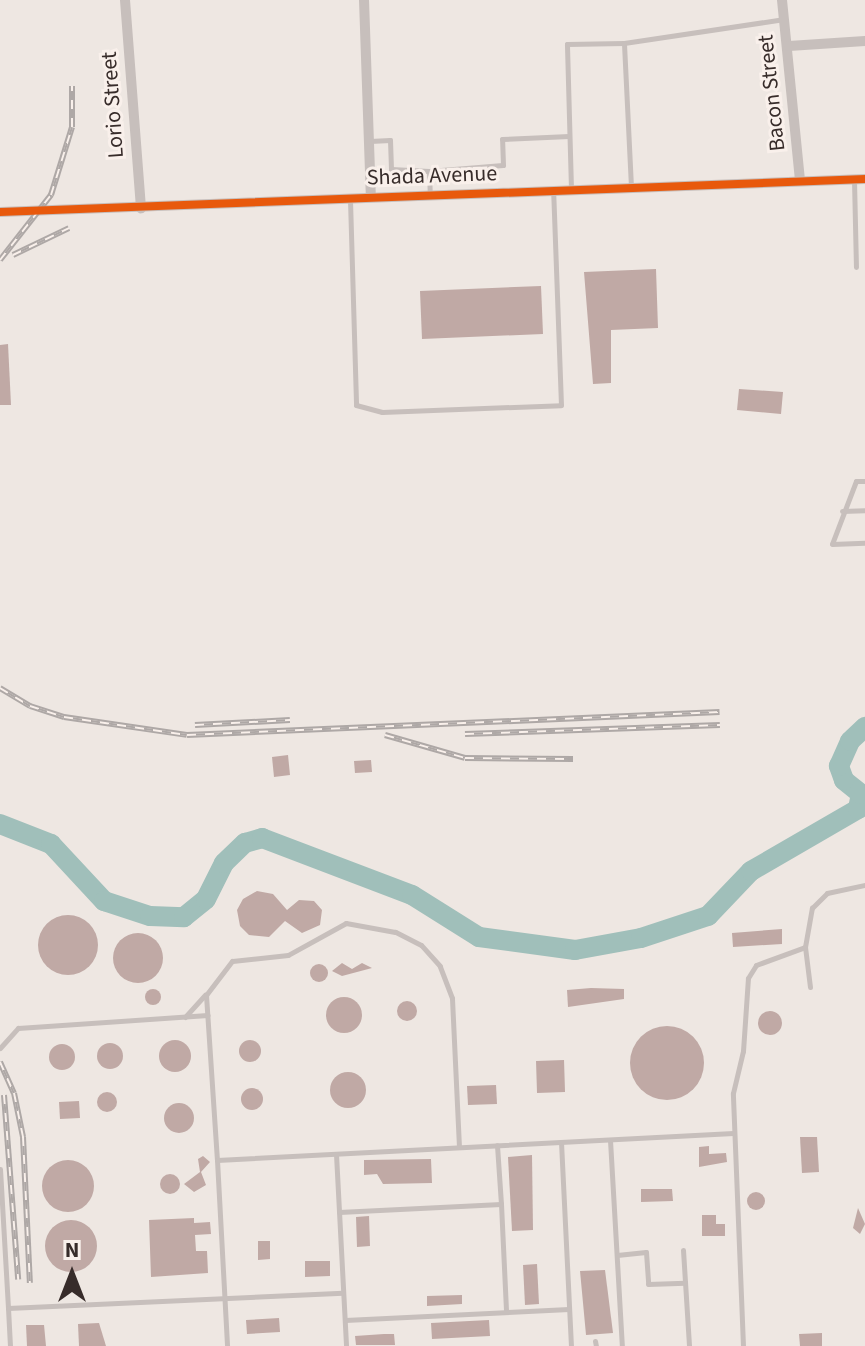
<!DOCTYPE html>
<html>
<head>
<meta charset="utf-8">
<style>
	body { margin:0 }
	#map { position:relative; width:865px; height:1346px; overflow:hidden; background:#eee7e2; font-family:"Source Sans 3",sans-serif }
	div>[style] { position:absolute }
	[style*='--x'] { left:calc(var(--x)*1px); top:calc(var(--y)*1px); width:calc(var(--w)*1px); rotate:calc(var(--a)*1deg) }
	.river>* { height:20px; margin:-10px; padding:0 10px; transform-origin:10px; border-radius:10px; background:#a0bfba }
	.building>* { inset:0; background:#c0a9a5 }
	.round { border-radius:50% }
	.service>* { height:5px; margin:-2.5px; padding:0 2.5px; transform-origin:2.5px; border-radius:2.5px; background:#c7bfbc }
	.minor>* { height:10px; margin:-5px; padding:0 5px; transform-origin:5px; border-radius:5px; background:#c7bfbc }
	.rail>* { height:6px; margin-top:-3px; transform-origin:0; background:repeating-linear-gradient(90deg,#f9f0eb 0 9px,#aea8a6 0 18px); box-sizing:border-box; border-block:2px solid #aea8a6 }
	.cycleway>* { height:8px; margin:-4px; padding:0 4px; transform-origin:4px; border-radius:4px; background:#e8590c }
	span { translate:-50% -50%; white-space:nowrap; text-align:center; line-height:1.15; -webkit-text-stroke:6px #f9f0eb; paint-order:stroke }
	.street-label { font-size:22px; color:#372c2a }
	.north { position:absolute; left:32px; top:1234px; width:80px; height:80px; -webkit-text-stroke:6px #f9f0eb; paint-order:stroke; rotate:0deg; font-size:22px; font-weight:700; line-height:32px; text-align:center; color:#372c2a }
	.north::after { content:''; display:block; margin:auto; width:28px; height:36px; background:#372c2a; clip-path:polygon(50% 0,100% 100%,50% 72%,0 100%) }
</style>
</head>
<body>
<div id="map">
	<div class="river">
		<i style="--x:0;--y:824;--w:55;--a:21.4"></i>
		<i style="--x:51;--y:844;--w:78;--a:47.1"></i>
		<i style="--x:104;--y:901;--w:48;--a:18.1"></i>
		<i style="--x:150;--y:916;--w:34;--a:2"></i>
		<i style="--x:184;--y:917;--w:28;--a:-39"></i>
		<i style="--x:206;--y:899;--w:40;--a:-63.4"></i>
		<i style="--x:224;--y:863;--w:29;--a:-44"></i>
		<i style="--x:245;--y:843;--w:18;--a:-16"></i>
		<i style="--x:262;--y:838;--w:160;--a:20.8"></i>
		<i style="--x:412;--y:895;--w:79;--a:32.1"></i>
		<i style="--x:479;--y:937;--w:97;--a:7.7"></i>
		<i style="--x:575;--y:950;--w:67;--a:-10.3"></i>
		<i style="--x:641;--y:938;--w:71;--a:-18.2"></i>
		<i style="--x:708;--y:916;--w:62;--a:-46.3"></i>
		<i style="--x:751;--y:871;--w:124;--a:-30.1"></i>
		<i style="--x:858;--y:809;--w:15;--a:-79"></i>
		<i style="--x:861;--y:794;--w:22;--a:-141"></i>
		<i style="--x:844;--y:780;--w:15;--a:-110"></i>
		<i style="--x:839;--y:766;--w:27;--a:-66"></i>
		<i style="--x:850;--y:741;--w:21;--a:-43"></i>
	</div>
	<div class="building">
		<i style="clip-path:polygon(656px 269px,658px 328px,611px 330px,611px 383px,593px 384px,584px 272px)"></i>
		<i style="clip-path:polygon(541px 286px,543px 334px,422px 339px,420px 291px)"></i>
		<i style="clip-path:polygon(8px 344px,11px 405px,0 405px,0 345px)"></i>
		<i style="clip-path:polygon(739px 389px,783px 392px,781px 414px,737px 410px)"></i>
		<i style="clip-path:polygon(288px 755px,290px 775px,274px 777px,272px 757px)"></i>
		<i style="clip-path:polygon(371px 760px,372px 772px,355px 773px,354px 761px)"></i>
		<i style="clip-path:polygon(257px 891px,273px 894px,287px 910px,299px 900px,314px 901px,322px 910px,320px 925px,302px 933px,285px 921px,269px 937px,249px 935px,240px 926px,237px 910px,243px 899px)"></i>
		<i class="round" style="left:38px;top:915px;width:60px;height:60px"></i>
		<i style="clip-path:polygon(782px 929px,782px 944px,733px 947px,732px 933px)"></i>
		<i class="round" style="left:113px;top:933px;width:50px;height:50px"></i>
		<i style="clip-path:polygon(342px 963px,352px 969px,362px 963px,372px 968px,342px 976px,332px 971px)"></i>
		<i class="round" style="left:310px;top:964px;width:18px;height:18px"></i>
		<i style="clip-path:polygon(591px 988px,624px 989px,624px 999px,568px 1007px,567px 990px)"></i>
		<i class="round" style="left:145px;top:989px;width:16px;height:16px"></i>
		<i class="round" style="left:326px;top:997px;width:36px;height:36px"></i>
		<i class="round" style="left:397px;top:1001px;width:20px;height:20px"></i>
		<i class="round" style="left:758px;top:1011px;width:24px;height:24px"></i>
		<i class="round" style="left:630px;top:1026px;width:74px;height:74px"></i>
		<i class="round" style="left:239px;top:1040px;width:22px;height:22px"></i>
		<i class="round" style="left:159px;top:1040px;width:32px;height:32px"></i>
		<i class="round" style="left:97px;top:1043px;width:26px;height:26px"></i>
		<i class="round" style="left:49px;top:1044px;width:26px;height:26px"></i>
		<i style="clip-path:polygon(564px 1060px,565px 1092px,537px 1093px,536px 1061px)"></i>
		<i class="round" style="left:330px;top:1072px;width:36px;height:36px"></i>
		<i style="clip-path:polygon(496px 1085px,497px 1104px,468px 1105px,467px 1086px)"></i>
		<i class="round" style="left:241px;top:1088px;width:22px;height:22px"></i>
		<i class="round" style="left:97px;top:1092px;width:20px;height:20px"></i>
		<i style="clip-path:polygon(79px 1101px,80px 1118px,60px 1119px,59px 1102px)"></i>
		<i class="round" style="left:164px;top:1103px;width:30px;height:30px"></i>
		<i style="clip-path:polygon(800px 1137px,817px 1137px,819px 1172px,802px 1173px)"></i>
		<i style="clip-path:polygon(709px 1146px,709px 1154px,726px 1153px,727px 1162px,699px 1167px,699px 1147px)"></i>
		<i style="clip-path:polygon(532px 1155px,533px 1230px,512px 1231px,508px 1157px)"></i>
		<i style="clip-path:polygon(203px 1156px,210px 1162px,201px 1172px,206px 1185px,194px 1192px,184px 1184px,200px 1172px,198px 1159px)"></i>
		<i style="clip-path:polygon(431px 1159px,432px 1183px,383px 1184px,377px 1174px,364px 1175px,364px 1160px)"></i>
		<i class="round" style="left:42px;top:1160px;width:52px;height:52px"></i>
		<i class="round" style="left:160px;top:1174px;width:20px;height:20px"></i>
		<i style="clip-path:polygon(641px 1189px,672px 1189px,673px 1201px,641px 1202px)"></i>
		<i class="round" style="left:747px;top:1192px;width:18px;height:18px"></i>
		<i style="clip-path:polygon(858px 1208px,865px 1224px,860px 1234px,853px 1228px)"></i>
		<i style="clip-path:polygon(702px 1215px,716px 1215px,716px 1224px,725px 1224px,725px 1236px,702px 1236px)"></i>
		<i style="clip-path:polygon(369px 1216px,370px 1246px,357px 1247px,356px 1217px)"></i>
		<i style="clip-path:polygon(194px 1218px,194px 1223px,210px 1222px,211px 1234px,195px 1235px,196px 1251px,207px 1251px,208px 1273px,151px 1277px,149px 1220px)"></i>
		<i class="round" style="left:45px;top:1220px;width:52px;height:52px"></i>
		<i style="clip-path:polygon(258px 1241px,270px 1241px,270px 1259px,258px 1260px)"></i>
		<i style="clip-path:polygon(305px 1261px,330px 1261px,330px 1276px,305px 1277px)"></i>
		<i style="clip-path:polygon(537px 1264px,539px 1304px,525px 1305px,523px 1265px)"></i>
		<i style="clip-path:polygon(605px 1270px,613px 1333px,586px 1335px,580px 1271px)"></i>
		<i style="clip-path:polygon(462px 1295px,462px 1304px,427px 1306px,427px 1296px)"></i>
		<i style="clip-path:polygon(279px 1318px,280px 1332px,247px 1334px,246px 1320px)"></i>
		<i style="clip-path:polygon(489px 1320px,490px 1336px,432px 1339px,431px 1323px)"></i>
		<i style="clip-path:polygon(99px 1323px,106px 1346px,79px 1346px,78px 1324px)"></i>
		<i style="clip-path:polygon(26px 1325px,44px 1325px,46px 1346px,27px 1346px)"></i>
		<i style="clip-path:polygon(822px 1333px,822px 1346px,800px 1346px,799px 1334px)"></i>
		<i style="clip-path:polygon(384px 1334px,394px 1334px,395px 1345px,356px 1345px,355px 1336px)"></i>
	</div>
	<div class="service">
		<i style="--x:370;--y:141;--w:20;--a:-3"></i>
		<i style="--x:390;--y:140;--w:29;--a:88"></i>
		<i style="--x:391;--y:169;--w:38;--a:3"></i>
		<i style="--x:429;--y:171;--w:74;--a:-4.6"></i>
		<i style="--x:503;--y:165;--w:26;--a:-92"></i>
		<i style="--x:502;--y:139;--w:67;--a:-2.6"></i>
		<i style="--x:429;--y:171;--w:23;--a:88"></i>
		<i style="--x:854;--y:180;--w:87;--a:88.7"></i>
		<i style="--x:631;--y:187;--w:144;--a:-92.8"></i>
		<i style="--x:624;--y:43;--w:162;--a:-8.5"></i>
		<i style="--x:571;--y:189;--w:145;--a:-91.6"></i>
		<i style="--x:567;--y:44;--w:57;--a:-1"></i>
		<i style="--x:350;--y:200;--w:205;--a:88.3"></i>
		<i style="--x:356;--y:405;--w:27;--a:15"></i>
		<i style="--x:382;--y:412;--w:179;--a:-2.2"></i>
		<i style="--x:561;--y:405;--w:214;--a:-92.1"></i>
		<i style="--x:865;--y:481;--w:9;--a:180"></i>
		<i style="--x:856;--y:481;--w:67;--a:110.9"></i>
		<i style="--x:832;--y:544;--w:33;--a:-2"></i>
		<i style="--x:842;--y:511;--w:23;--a:-2"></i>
		<i style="--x:810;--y:987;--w:40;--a:-97.1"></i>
		<i style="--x:805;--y:947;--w:40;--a:-80"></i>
		<i style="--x:812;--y:908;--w:21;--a:-45"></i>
		<i style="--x:827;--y:893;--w:39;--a:-12"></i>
		<i style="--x:185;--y:1017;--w:30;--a:-48"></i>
		<i style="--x:0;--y:1048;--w:27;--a:-48"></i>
		<i style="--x:18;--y:1028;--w:190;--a:-3.9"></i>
		<i style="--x:610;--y:1140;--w:206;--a:86.7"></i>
		<i style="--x:561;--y:1142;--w:204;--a:87.2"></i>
		<i style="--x:459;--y:1147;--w:149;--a:-92.7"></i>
		<i style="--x:452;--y:998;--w:34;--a:-111"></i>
		<i style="--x:440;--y:966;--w:28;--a:-132"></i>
		<i style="--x:421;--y:945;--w:29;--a:-153"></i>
		<i style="--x:395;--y:932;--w:50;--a:-169.6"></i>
		<i style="--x:346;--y:923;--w:66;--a:151.1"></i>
		<i style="--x:288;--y:955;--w:56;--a:173.9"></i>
		<i style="--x:232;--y:961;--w:43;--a:127.4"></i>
		<i style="--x:206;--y:995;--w:165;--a:86.2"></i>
		<i style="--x:217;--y:1160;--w:517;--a:-3"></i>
		<i style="--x:336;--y:1154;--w:192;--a:87"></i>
		<i style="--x:217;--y:1160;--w:186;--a:86.9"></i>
		<i style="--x:0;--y:1169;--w:139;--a:86.7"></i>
		<i style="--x:8;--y:1308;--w:335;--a:-2.6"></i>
		<i style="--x:501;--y:1204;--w:108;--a:87.3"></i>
		<i style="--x:339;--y:1212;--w:162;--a:-2.8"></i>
		<i style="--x:501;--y:1204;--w:59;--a:-93.9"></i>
		<i style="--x:683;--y:1250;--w:96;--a:86.4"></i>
		<i style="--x:617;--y:1255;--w:29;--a:-6"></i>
		<i style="--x:646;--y:1252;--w:32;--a:86"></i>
		<i style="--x:648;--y:1284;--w:37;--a:-2"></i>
		<i style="--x:8;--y:1308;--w:38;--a:87"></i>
		<i style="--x:345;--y:1320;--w:224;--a:-2.8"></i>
		<i style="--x:595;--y:1341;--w:5;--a:79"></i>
		<i style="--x:743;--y:1346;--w:253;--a:-92.3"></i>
		<i style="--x:733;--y:1093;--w:43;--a:-76.6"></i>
		<i style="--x:743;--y:1051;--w:73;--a:-86.1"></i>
		<i style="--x:748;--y:978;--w:15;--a:-58"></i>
		<i style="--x:756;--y:965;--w:52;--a:-20.2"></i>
	</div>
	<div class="minor">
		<i style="--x:125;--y:0;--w:209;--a:85.6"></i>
		<i style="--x:364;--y:0;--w:196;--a:88"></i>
		<i style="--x:782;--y:0;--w:182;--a:84.3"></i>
		<i style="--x:789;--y:46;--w:76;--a:-3.8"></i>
		<i style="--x:0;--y:212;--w:866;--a:-2.18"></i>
	</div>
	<div class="rail">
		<i style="--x:13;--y:255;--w:62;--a:-25.7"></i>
		<i style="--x:0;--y:260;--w:83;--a:-51.9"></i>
		<i style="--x:51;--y:195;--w:71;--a:-72.8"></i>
		<i style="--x:72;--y:127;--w:41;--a:-90"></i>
		<i style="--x:0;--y:688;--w:35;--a:31"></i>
		<i style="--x:30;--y:706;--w:36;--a:18"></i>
		<i style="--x:64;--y:717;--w:124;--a:8.3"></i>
		<i style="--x:187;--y:735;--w:533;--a:-2.47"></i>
		<i style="--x:195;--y:725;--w:95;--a:-3"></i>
		<i style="--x:465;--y:734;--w:255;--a:-2"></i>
		<i style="--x:385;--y:735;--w:83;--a:16"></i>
		<i style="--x:465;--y:758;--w:108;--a:0.5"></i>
		<i style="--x:0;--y:1062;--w:34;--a:66"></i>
		<i style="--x:14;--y:1093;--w:45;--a:78.4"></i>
		<i style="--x:23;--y:1137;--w:146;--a:87.3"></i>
		<i style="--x:4;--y:1095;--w:185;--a:85.6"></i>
	</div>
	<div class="cycleway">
		<i style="--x:0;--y:212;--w:866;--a:-2.18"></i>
	</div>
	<div class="street-label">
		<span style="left:772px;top:93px;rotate:-96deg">Bacon Street</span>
		<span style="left:113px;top:105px;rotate:-94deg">Lorio Street</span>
		<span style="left:432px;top:176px;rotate:-2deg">Shada Avenue</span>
	</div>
	<div class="north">N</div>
</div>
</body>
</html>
